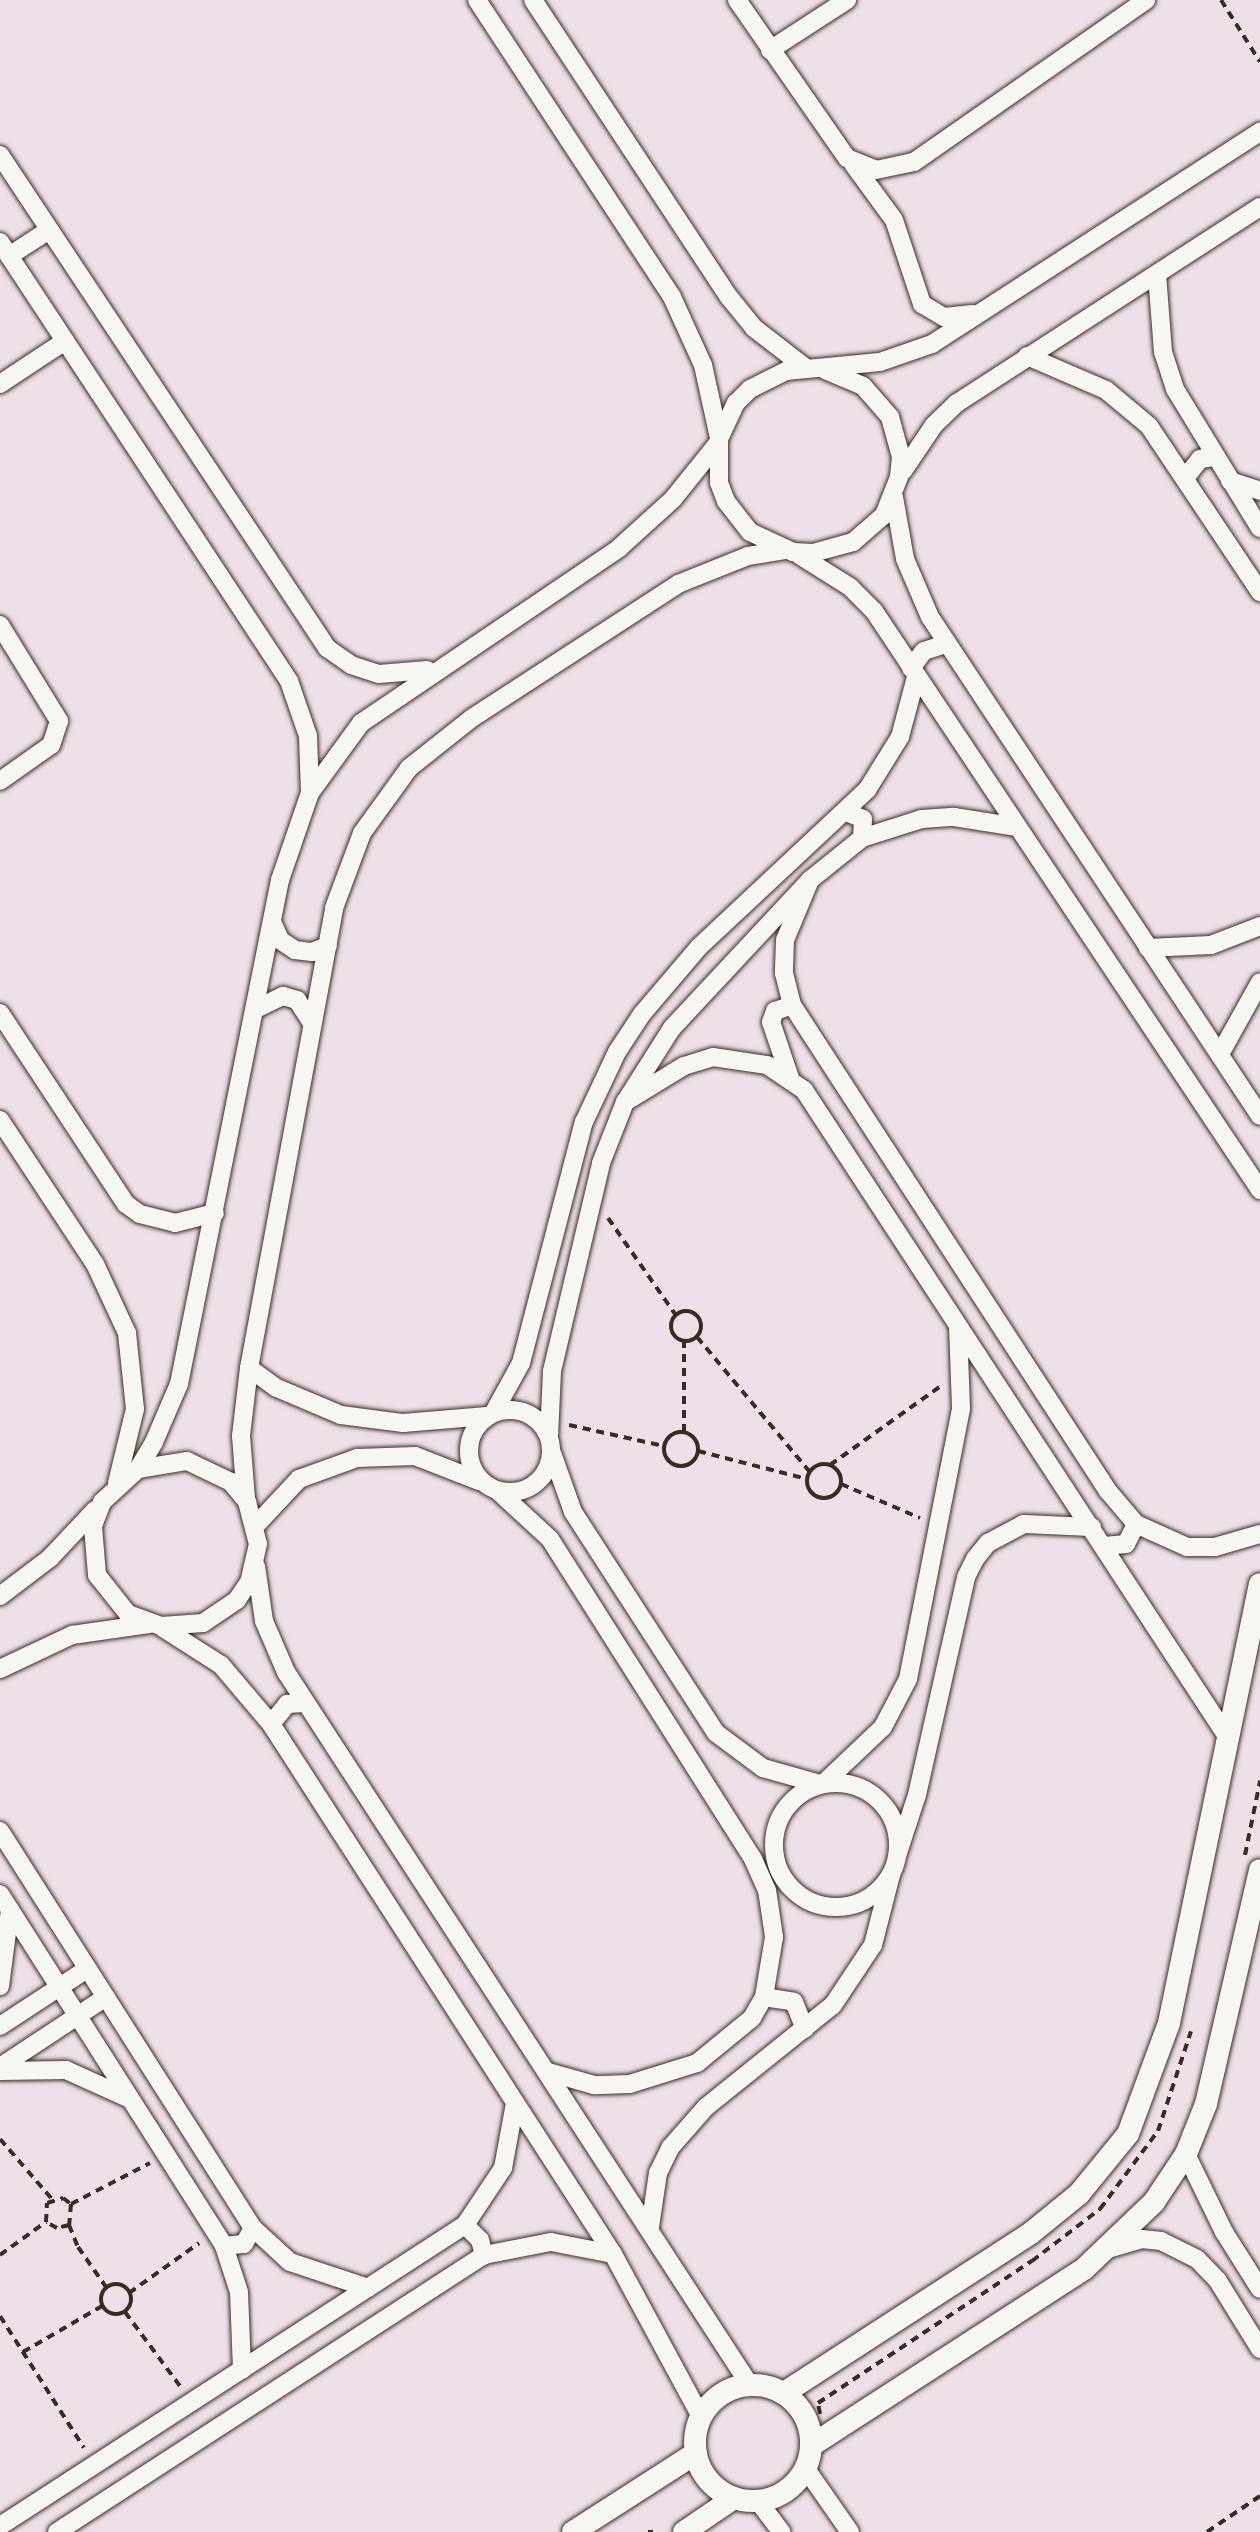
<!DOCTYPE html>
<html>
<head>
<meta charset="utf-8">
<style>
	body { margin:0 }
	#map { position:relative; width:1260px; height:2532px; overflow:hidden; background:#eee0e9; font-family:Pangolin,sans-serif }
	div>[style] { position:absolute }
	[style*='--x'] { left:calc(var(--x)*1px); top:calc(var(--y)*1px); width:calc(var(--w)*1px); rotate:calc(var(--a)*1deg) }
	.path>* { height:4px; margin-top:-2px; transform-origin:0; background:repeating-linear-gradient(90deg,#3b2a1e 0 8px,transparent 0 14px) }
	.path>.ring { margin:-2px; padding:0; box-sizing:content-box; background:none; border:4px solid #3b2a1e; border-radius:50% }
	.roads { filter:drop-shadow(0 0 2px #3b2a1e) drop-shadow(0 0 2px #3b2a1e) }
	.minor>* { height:18px; margin:-9px; padding:0 9px; transform-origin:9px; border-radius:9px; background:#f6f6f2 }
	.minor>.ring { margin:-9px; padding:0; box-sizing:content-box; background:none; border:18px solid #f6f6f2; border-radius:50% }
	.tertiary>* { height:22px; margin:-11px; padding:0 11px; transform-origin:11px; border-radius:11px; background:#f6f6f2 }
	.tertiary>.ring { margin:-11px; padding:0; box-sizing:content-box; background:none; border:22px solid #f6f6f2; border-radius:50% }
	span { translate:-50% -50%; white-space:nowrap; text-align:center; line-height:1.15; -webkit-text-stroke:7px #f6f6f2; paint-order:stroke }
</style>
</head>
<body>
<div id="map">
	<div class="path">
		<i style="--x:1221;--y:0;--w:73;--a:57.8"></i>
		<i style="--x:608;--y:1218;--w:117;--a:55.1"></i>
		<i class="ring" style="left:671px;top:1311px;width:26px;height:26px"></i>
		<i style="--x:697;--y:1337;--w:176;--a:50.1"></i>
		<i style="--x:569;--y:1425;--w:97;--a:12.5"></i>
		<i style="--x:684;--y:1432;--w:90;--a:-90"></i>
		<i class="ring" style="left:664px;top:1432px;width:30px;height:30px"></i>
		<i style="--x:698;--y:1451;--w:113;--a:14.4"></i>
		<i class="ring" style="left:807px;top:1464px;width:30px;height:30px"></i>
		<i style="--x:830;--y:1465;--w:138;--a:-35.5"></i>
		<i style="--x:841;--y:1484;--w:86;--a:23.3"></i>
		<i style="--x:1245;--y:1855;--w:76;--a:-78.5"></i>
		<i style="--x:0;--y:2139;--w:79;--a:49.1"></i>
		<i style="--x:71;--y:2204;--w:89;--a:-27.4"></i>
		<i style="--x:69;--y:2225;--w:12;--a:166"></i>
		<i style="--x:57;--y:2228;--w:13;--a:-151"></i>
		<i style="--x:46;--y:2222;--w:19;--a:-87"></i>
		<i style="--x:47;--y:2203;--w:17;--a:-17"></i>
		<i style="--x:63;--y:2198;--w:10;--a:37"></i>
		<i style="--x:71;--y:2204;--w:21;--a:95"></i>
		<i style="--x:69;--y:2225;--w:24;--a:68"></i>
		<i style="--x:78;--y:2247;--w:49;--a:55"></i>
		<i style="--x:0;--y:2255;--w:57;--a:-35.7"></i>
		<i class="ring" style="left:101px;top:2284px;width:26px;height:26px"></i>
		<i style="--x:129;--y:2293;--w:86;--a:-35.5"></i>
		<i style="--x:125;--y:2312;--w:92;--a:53.4"></i>
		<i style="--x:0;--y:2316;--w:156;--a:57.5"></i>
		<i style="--x:23;--y:2352;--w:91;--a:-30.2"></i>
		<i style="--x:820;--y:2414;--w:11;--a:-100"></i>
		<i style="--x:818;--y:2403;--w:257;--a:-33.6"></i>
		<i style="--x:1032;--y:2261;--w:86;--a:-37.4"></i>
		<i style="--x:1100;--y:2209;--w:97;--a:-53.4"></i>
		<i style="--x:1158;--y:2131;--w:105;--a:-71.7"></i>
		<i style="--x:648;--y:2532;--w:5;--a:0"></i>
		<i style="--x:1207;--y:2532;--w:64;--a:-34.2"></i>
	</div>
	<div class="roads">
		<div class="minor">
			<i style="--x:477;--y:0;--w:355;--a:56.7"></i>
			<i style="--x:672;--y:297;--w:75;--a:65.5"></i>
			<i style="--x:703;--y:365;--w:75;--a:77.6"></i>
			<i style="--x:533;--y:0;--w:356;--a:56.6"></i>
			<i style="--x:729;--y:297;--w:40;--a:51"></i>
			<i style="--x:754;--y:328;--w:66;--a:37.6"></i>
			<i style="--x:737;--y:0;--w:193;--a:55.2"></i>
			<i style="--x:847;--y:158;--w:31;--a:22"></i>
			<i style="--x:876;--y:170;--w:39;--a:-12"></i>
			<i style="--x:914;--y:162;--w:283;--a:-34.9"></i>
			<i style="--x:770;--y:50;--w:92;--a:-33"></i>
			<i style="--x:0;--y:155;--w:592;--a:56.44"></i>
			<i style="--x:327;--y:648;--w:29;--a:35"></i>
			<i style="--x:351;--y:665;--w:29;--a:18"></i>
			<i style="--x:379;--y:674;--w:48;--a:-4.8"></i>
			<i style="--x:853;--y:164;--w:69;--a:53.8"></i>
			<i style="--x:894;--y:220;--w:89;--a:71.6"></i>
			<i style="--x:922;--y:304;--w:26;--a:31"></i>
			<i style="--x:944;--y:317;--w:29;--a:-6"></i>
			<i style="--x:0;--y:242;--w:526;--a:56.64"></i>
			<i style="--x:289;--y:681;--w:58;--a:70.9"></i>
			<i style="--x:308;--y:736;--w:57;--a:88"></i>
			<i style="--x:9;--y:256;--w:48;--a:-33"></i>
			<i style="--x:1157;--y:274;--w:78;--a:85.6"></i>
			<i style="--x:1163;--y:352;--w:39;--a:72"></i>
			<i style="--x:1175;--y:389;--w:163;--a:58.6"></i>
			<i style="--x:1027;--y:356;--w:86;--a:23.3"></i>
			<i style="--x:1106;--y:390;--w:56;--a:39.9"></i>
			<i style="--x:1149;--y:426;--w:200;--a:56.2"></i>
			<i style="--x:825;--y:370;--w:41;--a:22.8"></i>
			<i style="--x:863;--y:386;--w:41;--a:48.9"></i>
			<i style="--x:890;--y:417;--w:41;--a:74.6"></i>
			<i style="--x:901;--y:457;--w:20;--a:96"></i>
			<i style="--x:899;--y:477;--w:41;--a:111.5"></i>
			<i style="--x:884;--y:515;--w:41;--a:138.9"></i>
			<i style="--x:853;--y:542;--w:41;--a:164.6"></i>
			<i style="--x:813;--y:553;--w:20;--a:-177"></i>
			<i style="--x:793;--y:552;--w:47;--a:-155.1"></i>
			<i style="--x:750;--y:532;--w:39;--a:-128"></i>
			<i style="--x:726;--y:501;--w:19;--a:-111"></i>
			<i style="--x:719;--y:483;--w:44;--a:-90"></i>
			<i style="--x:719;--y:439;--w:40;--a:-65"></i>
			<i style="--x:736;--y:403;--w:20;--a:-45"></i>
			<i style="--x:750;--y:389;--w:40;--a:-26.6"></i>
			<i style="--x:786;--y:371;--w:94;--a:-5.5"></i>
			<i style="--x:880;--y:362;--w:55;--a:-19.1"></i>
			<i style="--x:932;--y:344;--w:391;--a:-32.9"></i>
			<i style="--x:0;--y:384;--w:78;--a:-33.5"></i>
			<i style="--x:903;--y:471;--w:55;--a:-56"></i>
			<i style="--x:934;--y:425;--w:32;--a:-44"></i>
			<i style="--x:957;--y:403;--w:361;--a:-32.9"></i>
			<i style="--x:1186;--y:477;--w:23;--a:-52"></i>
			<i style="--x:1200;--y:459;--w:15;--a:-8"></i>
			<i style="--x:1230;--y:481;--w:32;--a:18"></i>
			<i style="--x:894;--y:497;--w:63;--a:79.9"></i>
			<i style="--x:905;--y:559;--w:63;--a:66.7"></i>
			<i style="--x:930;--y:617;--w:598;--a:56.52"></i>
			<i style="--x:799;--y:555;--w:60;--a:32.1"></i>
			<i style="--x:850;--y:587;--w:34;--a:45"></i>
			<i style="--x:874;--y:611;--w:696;--a:56.31"></i>
			<i style="--x:0;--y:625;--w:113;--a:58.4"></i>
			<i style="--x:59;--y:721;--w:25;--a:108"></i>
			<i style="--x:51;--y:745;--w:62;--a:144.8"></i>
			<i style="--x:911;--y:668;--w:21;--a:-53"></i>
			<i style="--x:924;--y:651;--w:23;--a:-18"></i>
			<i style="--x:846;--y:812;--w:18;--a:22"></i>
			<i style="--x:863;--y:819;--w:19;--a:93"></i>
			<i style="--x:810;--y:880;--w:65;--a:112.6"></i>
			<i style="--x:785;--y:940;--w:33;--a:92"></i>
			<i style="--x:784;--y:973;--w:33;--a:76"></i>
			<i style="--x:792;--y:1005;--w:580;--a:56.97"></i>
			<i style="--x:1108;--y:1491;--w:43;--a:49.7"></i>
			<i style="--x:1136;--y:1524;--w:56;--a:24.3"></i>
			<i style="--x:1187;--y:1547;--w:28;--a:0"></i>
			<i style="--x:1215;--y:1547;--w:47;--a:-16.1"></i>
			<i style="--x:273;--y:924;--w:17;--a:66"></i>
			<i style="--x:280;--y:940;--w:18;--a:34"></i>
			<i style="--x:295;--y:950;--w:17;--a:7"></i>
			<i style="--x:312;--y:952;--w:17;--a:-21"></i>
			<i style="--x:1148;--y:948;--w:63;--a:-2.7"></i>
			<i style="--x:1211;--y:945;--w:53;--a:-21.2"></i>
			<i style="--x:258;--y:1008;--w:28;--a:-26"></i>
			<i style="--x:283;--y:996;--w:15;--a:16"></i>
			<i style="--x:297;--y:1000;--w:27;--a:57"></i>
			<i style="--x:0;--y:1013;--w:229;--a:56.6"></i>
			<i style="--x:126;--y:1204;--w:17;--a:36"></i>
			<i style="--x:140;--y:1214;--w:36;--a:14"></i>
			<i style="--x:175;--y:1223;--w:41;--a:-14"></i>
			<i style="--x:1220;--y:1054;--w:82;--a:-60.9"></i>
			<i style="--x:790;--y:1078;--w:59;--a:-108.7"></i>
			<i style="--x:771;--y:1022;--w:12;--a:-70"></i>
			<i style="--x:775;--y:1011;--w:18;--a:-19"></i>
			<i style="--x:625;--y:1102;--w:69;--a:-31.4"></i>
			<i style="--x:684;--y:1066;--w:30;--a:-17"></i>
			<i style="--x:713;--y:1057;--w:55;--a:8.4"></i>
			<i style="--x:767;--y:1065;--w:45;--a:34"></i>
			<i style="--x:804;--y:1090;--w:774;--a:56.8"></i>
			<i style="--x:0;--y:1120;--w:173;--a:56.6"></i>
			<i style="--x:95;--y:1264;--w:76;--a:65.1"></i>
			<i style="--x:127;--y:1333;--w:76;--a:84"></i>
			<i style="--x:135;--y:1409;--w:76;--a:103.7"></i>
			<i style="--x:249;--y:1368;--w:34;--a:36"></i>
			<i style="--x:277;--y:1388;--w:69;--a:22.9"></i>
			<i style="--x:341;--y:1415;--w:63;--a:7.4"></i>
			<i style="--x:403;--y:1423;--w:84;--a:-4.8"></i>
			<i class="ring" style="left:469px;top:1410px;width:64px;height:64px"></i>
			<i style="--x:494;--y:1412;--w:56;--a:-61.1"></i>
			<i style="--x:521;--y:1363;--w:249;--a:-75.4"></i>
			<i style="--x:584;--y:1122;--w:77;--a:-64.8"></i>
			<i style="--x:617;--y:1052;--w:45;--a:-56.7"></i>
			<i style="--x:642;--y:1014;--w:88;--a:-49.6"></i>
			<i style="--x:699;--y:947;--w:230;--a:-43.1"></i>
			<i style="--x:867;--y:790;--w:62;--a:-58.1"></i>
			<i style="--x:900;--y:737;--w:62;--a:-75.1"></i>
			<i style="--x:549;--y:1437;--w:66;--a:-87.4"></i>
			<i style="--x:552;--y:1371;--w:214;--a:-76.7"></i>
			<i style="--x:601;--y:1163;--w:66;--a:-68.5"></i>
			<i style="--x:625;--y:1102;--w:88;--a:-57.6"></i>
			<i style="--x:672;--y:1028;--w:202;--a:-47"></i>
			<i style="--x:810;--y:880;--w:67;--a:-38.9"></i>
			<i style="--x:862;--y:838;--w:63;--a:-17.6"></i>
			<i style="--x:922;--y:819;--w:32;--a:-4"></i>
			<i style="--x:954;--y:817;--w:64;--a:9"></i>
			<i style="--x:552;--y:1453;--w:63;--a:70.4"></i>
			<i style="--x:573;--y:1512;--w:263;--a:57.1"></i>
			<i style="--x:716;--y:1733;--w:59;--a:36.7"></i>
			<i style="--x:763;--y:1768;--w:59;--a:15.7"></i>
			<i style="--x:138;--y:1469;--w:50;--a:-9.3"></i>
			<i style="--x:187;--y:1461;--w:49;--a:25.5"></i>
			<i style="--x:231;--y:1482;--w:26;--a:51"></i>
			<i style="--x:247;--y:1502;--w:43;--a:75.3"></i>
			<i style="--x:258;--y:1544;--w:39;--a:103"></i>
			<i style="--x:249;--y:1582;--w:22;--a:124"></i>
			<i style="--x:237;--y:1600;--w:41;--a:145.9"></i>
			<i style="--x:203;--y:1623;--w:42;--a:175.9"></i>
			<i style="--x:161;--y:1626;--w:35;--a:-160"></i>
			<i style="--x:128;--y:1614;--w:50;--a:-128.5"></i>
			<i style="--x:97;--y:1575;--w:49;--a:-94.7"></i>
			<i style="--x:93;--y:1526;--w:26;--a:-69"></i>
			<i style="--x:102;--y:1502;--w:49;--a:-42.5"></i>
			<i style="--x:138;--y:1469;--w:31;--a:-59"></i>
			<i style="--x:154;--y:1442;--w:63;--a:-66.7"></i>
			<i style="--x:179;--y:1384;--w:514;--a:-78.67"></i>
			<i style="--x:280;--y:880;--w:92;--a:-71"></i>
			<i style="--x:310;--y:793;--w:87;--a:-53.9"></i>
			<i style="--x:361;--y:723;--w:312;--a:-34.1"></i>
			<i style="--x:619;--y:548;--w:73;--a:-42.2"></i>
			<i style="--x:673;--y:499;--w:72;--a:-51.2"></i>
			<i style="--x:498;--y:1491;--w:71;--a:42.7"></i>
			<i style="--x:550;--y:1539;--w:379;--a:57.6"></i>
			<i style="--x:753;--y:1859;--w:34;--a:66"></i>
			<i style="--x:767;--y:1890;--w:48;--a:81.5"></i>
			<i style="--x:774;--y:1937;--w:61;--a:99.5"></i>
			<i style="--x:764;--y:1997;--w:24;--a:120"></i>
			<i style="--x:752;--y:2018;--w:71;--a:140.7"></i>
			<i style="--x:697;--y:2063;--w:70;--a:162.6"></i>
			<i style="--x:630;--y:2084;--w:36;--a:178"></i>
			<i style="--x:594;--y:2085;--w:48;--a:-164.2"></i>
			<i style="--x:246;--y:1499;--w:63;--a:-94.5"></i>
			<i style="--x:241;--y:1436;--w:68;--a:-83.3"></i>
			<i style="--x:249;--y:1368;--w:468;--a:-79.5"></i>
			<i style="--x:334;--y:908;--w:80;--a:-69.5"></i>
			<i style="--x:362;--y:833;--w:80;--a:-54.1"></i>
			<i style="--x:409;--y:768;--w:80;--a:-38.4"></i>
			<i style="--x:472;--y:718;--w:246;--a:-33"></i>
			<i style="--x:678;--y:584;--w:75;--a:-21.8"></i>
			<i style="--x:748;--y:556;--w:37;--a:-9"></i>
			<i style="--x:256;--y:1525;--w:63;--a:-46.9"></i>
			<i style="--x:299;--y:1479;--w:62;--a:-19.9"></i>
			<i style="--x:357;--y:1458;--w:58;--a:-2"></i>
			<i style="--x:415;--y:1456;--w:69;--a:21.3"></i>
			<i style="--x:1104;--y:1546;--w:22;--a:-5"></i>
			<i style="--x:1126;--y:1544;--w:22;--a:-63"></i>
			<i style="--x:256;--y:1566;--w:56;--a:81.7"></i>
			<i style="--x:264;--y:1621;--w:56;--a:66.7"></i>
			<i style="--x:286;--y:1672;--w:849;--a:56.96"></i>
			<i style="--x:0;--y:1596;--w:63;--a:-37.2"></i>
			<i style="--x:50;--y:1558;--w:66;--a:-46.8"></i>
			<i style="--x:163;--y:1628;--w:69;--a:32.5"></i>
			<i style="--x:221;--y:1665;--w:77;--a:49.7"></i>
			<i style="--x:271;--y:1724;--w:631;--a:57.17"></i>
			<i style="--x:613;--y:2254;--w:185;--a:61.6"></i>
			<i style="--x:0;--y:1669;--w:80;--a:-25.3"></i>
			<i style="--x:72;--y:1635;--w:78;--a:-8.1"></i>
			<i style="--x:271;--y:1724;--w:26;--a:-51"></i>
			<i style="--x:287;--y:1704;--w:17;--a:-3"></i>
			<i style="--x:824;--y:1783;--w:81;--a:-43.5"></i>
			<i style="--x:883;--y:1727;--w:54;--a:-62.5"></i>
			<i style="--x:908;--y:1679;--w:276;--a:-78.9"></i>
			<i style="--x:961;--y:1408;--w:80;--a:-92.1"></i>
			<i class="ring" style="left:774px;top:1783px;width:106px;height:106px"></i>
			<i style="--x:0;--y:1831;--w:471;--a:57.5"></i>
			<i style="--x:253;--y:2228;--w:50;--a:42.6"></i>
			<i style="--x:290;--y:2262;--w:82;--a:18.4"></i>
			<i style="--x:898;--y:1853;--w:61;--a:-71.9"></i>
			<i style="--x:917;--y:1795;--w:223;--a:-77.3"></i>
			<i style="--x:966;--y:1577;--w:20;--a:-63"></i>
			<i style="--x:975;--y:1559;--w:21;--a:-51"></i>
			<i style="--x:988;--y:1543;--w:40;--a:-28"></i>
			<i style="--x:1023;--y:1524;--w:69;--a:2.5"></i>
			<i style="--x:0;--y:1894;--w:417;--a:57.5"></i>
			<i style="--x:224;--y:2246;--w:48;--a:71.9"></i>
			<i style="--x:239;--y:2292;--w:78;--a:87.8"></i>
			<i style="--x:0;--y:1986;--w:77;--a:-82.5"></i>
			<i style="--x:764;--y:1997;--w:30;--a:9"></i>
			<i style="--x:794;--y:2002;--w:29;--a:68"></i>
			<i style="--x:0;--y:2026;--w:104;--a:-33.2"></i>
			<i style="--x:0;--y:2067;--w:127;--a:-33.4"></i>
			<i style="--x:0;--y:2071;--w:66;--a:-0.9"></i>
			<i style="--x:66;--y:2070;--w:70;--a:24.4"></i>
			<i style="--x:1186;--y:2154;--w:87;--a:64"></i>
			<i style="--x:1224;--y:2232;--w:67;--a:57.7"></i>
			<i style="--x:465;--y:2225;--w:21;--a:45"></i>
			<i style="--x:480;--y:2240;--w:16;--a:75"></i>
			<i style="--x:650;--y:2227;--w:55;--a:-81.6"></i>
			<i style="--x:658;--y:2173;--w:28;--a:-64"></i>
			<i style="--x:670;--y:2148;--w:55;--a:-48.7"></i>
			<i style="--x:706;--y:2107;--w:163;--a:-38.8"></i>
			<i style="--x:833;--y:2005;--w:72;--a:-56.3"></i>
			<i style="--x:873;--y:1945;--w:72;--a:-75.6"></i>
			<i style="--x:224;--y:2246;--w:20;--a:-6"></i>
			<i style="--x:244;--y:2244;--w:18;--a:-61"></i>
			<i style="--x:1111;--y:2248;--w:32;--a:-16"></i>
			<i style="--x:1142;--y:2239;--w:19;--a:6"></i>
			<i style="--x:1161;--y:2241;--w:40;--a:26.6"></i>
			<i style="--x:1197;--y:2259;--w:30;--a:46"></i>
			<i style="--x:1218;--y:2281;--w:80;--a:58.3"></i>
			<i style="--x:806;--y:2469;--w:77;--a:55.1"></i>
			<i style="--x:758;--y:2501;--w:39;--a:53"></i>
			<i style="--x:0;--y:2526;--w:554;--a:-32.92"></i>
			<i style="--x:465;--y:2225;--w:69;--a:-56.3"></i>
			<i style="--x:503;--y:2168;--w:66;--a:-79.5"></i>
			<i style="--x:57;--y:2532;--w:509;--a:-32.97"></i>
			<i style="--x:484;--y:2255;--w:68;--a:-11"></i>
			<i style="--x:551;--y:2242;--w:63;--a:11"></i>
		</div>
		<div class="tertiary">
			<i class="ring" style="left:695px;top:2385px;width:94px;height:94px"></i>
			<i style="--x:784;--y:2393;--w:294;--a:-32.9"></i>
			<i style="--x:1031;--y:2233;--w:62;--a:-39.1"></i>
			<i style="--x:1079;--y:2194;--w:77;--a:-50.8"></i>
			<i style="--x:1128;--y:2134;--w:118;--a:-69.7"></i>
			<i style="--x:1169;--y:2023;--w:448;--a:-78.3"></i>
			<i style="--x:812;--y:2445;--w:324;--a:-32.9"></i>
			<i style="--x:1084;--y:2269;--w:97;--a:-43.7"></i>
			<i style="--x:1154;--y:2202;--w:58;--a:-56.3"></i>
			<i style="--x:1186;--y:2154;--w:54;--a:-68.2"></i>
			<i style="--x:1206;--y:2104;--w:240;--a:-77"></i>
			<i style="--x:573;--y:2532;--w:146;--a:-32.7"></i>
			<i style="--x:684;--y:2532;--w:60;--a:-34.2"></i>
		</div>
	</div>
</div>
</body>
</html>
